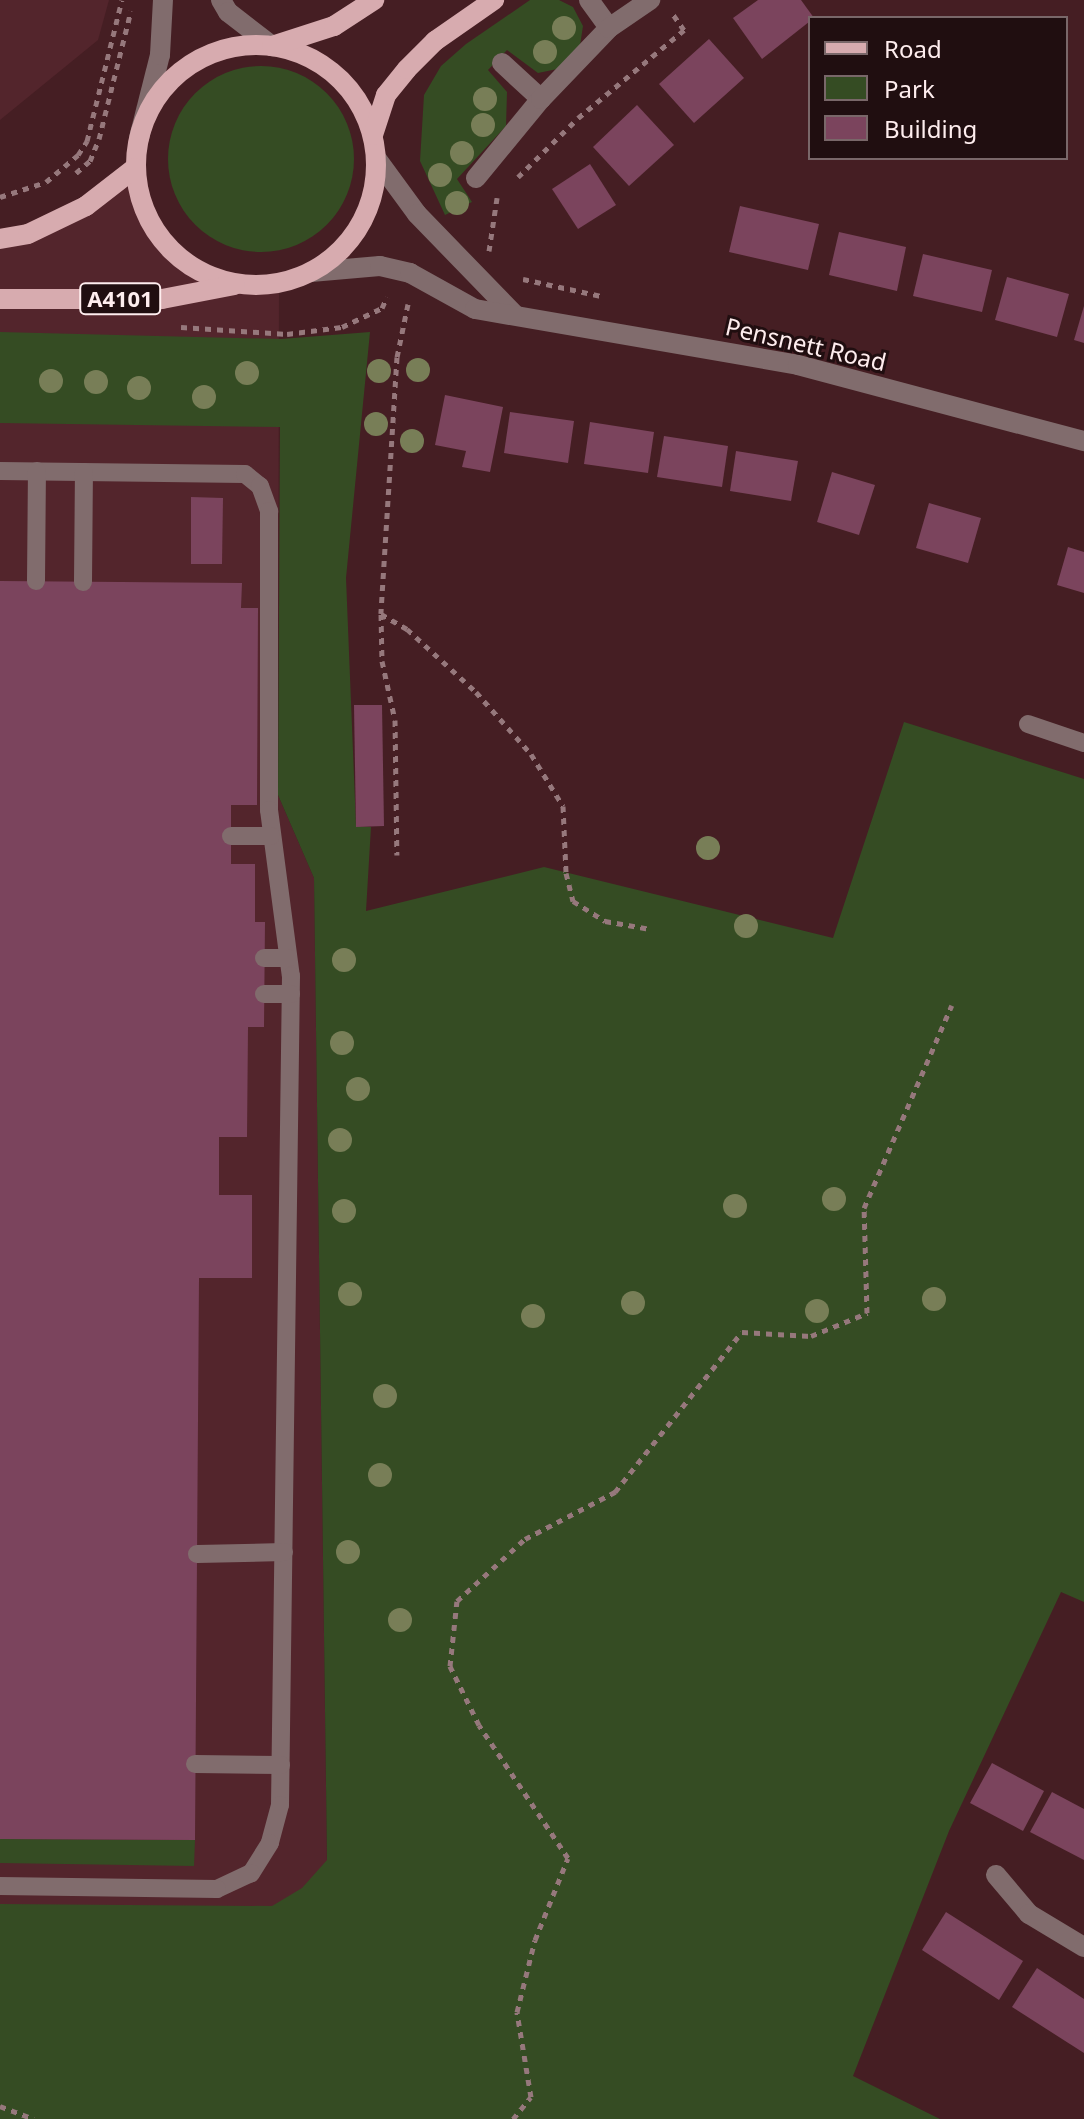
<!DOCTYPE html>
<html>
<head>
<meta charset="utf-8">
<style>
	body { margin:0 }
	#map { position:relative; width:1084px; height:2119px; overflow:hidden; background:#451e23; font-family:"Noto Sans",sans-serif }
	div>[style] { position:absolute }
	[style*='--x'] { left:calc(var(--x)*1px); top:calc(var(--y)*1px); width:calc(var(--w)*1px); rotate:calc(var(--a)*1deg) }
	.built>* { inset:0; background:#53252c }
	.green>* { inset:0; background:#354c23 }
	.round { border-radius:50% }
	.building>* { inset:0; background:#7b445d }
	.path>* { height:5px; margin-top:-2.5px; transform-origin:0; background:repeating-linear-gradient(90deg,#96787c 0 6px,transparent 0 12px) }
	.service>* { height:18px; margin:-9px; padding:0 9px; transform-origin:9px; border-radius:9px; background:#816c6d }
	.minor>* { height:20px; margin:-10px; padding:0 10px; transform-origin:10px; border-radius:10px; background:#816c6d }
	.tertiary>* { height:20px; margin:-10px; padding:0 10px; transform-origin:10px; border-radius:10px; background:#816c6d }
	.primary>* { height:20px; margin:-10px; padding:0 10px; transform-origin:10px; border-radius:10px; background:#d7abaf }
	.primary>.ring { margin:-10px; padding:0; box-sizing:content-box; background:none; border:20px solid #d7abaf; border-radius:50% }
	.trees>* { width:24px; height:24px; margin:-12px; border-radius:50%; background:#787e57 }
	span { translate:-50% -50%; white-space:nowrap; text-align:center; line-height:1.15; -webkit-text-stroke:6px #200e10; paint-order:stroke }
	.shield-label span { padding:2px 6px; background:#200e10; border:2px solid; border-radius:6px; -webkit-text-stroke-width:0 }
	.shield-label { font-size:22px; color:#feedee; font-weight:700 }
	.street-label { font-size:24px; color:#feedee }
	.legend { position:absolute; left:808px; top:16px; width:260px; height:144px; box-sizing:border-box; background:#200e10; border:2px solid #796769; margin:0; padding:10px 14px; list-style:none; font-size:24px; color:#feedee }
	.legend li { display:flex; align-items:center; gap:16px; height:40px }
	.legend b { width:40px; border:2px solid #796769 }
</style>
</head>
<body>
<div id="map">
	<div class="built">
		<i style="clip-path:polygon(0 0,109px 0,98px 40px,0 120px)"></i>
		<i style="clip-path:polygon(135px 168px,140px 199px,153px 227px,183px 260px,209px 276px,239px 284px,279px 283px,278px 795px,314px 878px,328px 1938px,0 1939px,0 239px,28px 234px)"></i>
	</div>
	<div class="green">
		<i style="clip-path:polygon(530px 0,559px 0,573px 7px,583px 26px,579px 52px,562px 68px,538px 73px,507px 50px,488px 70px,507px 92px,506px 126px,457px 179px,472px 202px,445px 215px,420px 161px,424px 95px,441px 66px,466px 44px)"></i>
		<i class="round" style="left:168px;top:66px;width:186px;height:186px"></i>
		<i style="clip-path:polygon(0 332px,281px 339px,370px 332px,346px 578px,356px 826px,371px 827px,366px 911px,544px 867px,833px 938px,904px 722px,1084px 779px,1084px 1602px,1061px 1592px,949px 1831px,853px 2076px,940px 2119px,0 2119px,0 1904px,272px 1906px,302px 1888px,327px 1860px,314px 878px,278px 795px,280px 427px,0 423px)"></i>
		<i style="clip-path:polygon(0 1839px,195px 1840px,194px 1866px,0 1863px)"></i>
	</div>
	<div class="building">
		<i style="clip-path:polygon(758px 0,801px 0,814px 18px,762px 59px,733px 18px)"></i>
		<i style="clip-path:polygon(709px 39px,744px 78px,694px 123px,659px 84px)"></i>
		<i style="clip-path:polygon(637px 105px,674px 145px,629px 186px,593px 147px)"></i>
		<i style="clip-path:polygon(590px 164px,616px 205px,578px 229px,552px 189px)"></i>
		<i style="clip-path:polygon(740px 206px,819px 224px,808px 270px,729px 252px)"></i>
		<i style="clip-path:polygon(839px 232px,906px 247px,897px 291px,829px 275px)"></i>
		<i style="clip-path:polygon(923px 254px,992px 270px,982px 312px,913px 296px)"></i>
		<i style="clip-path:polygon(1007px 277px,1069px 294px,1057px 337px,995px 320px)"></i>
		<i style="clip-path:polygon(1084px 306px,1084px 343px,1074px 340px)"></i>
		<i style="clip-path:polygon(445px 395px,503px 407px,490px 472px,462px 467px,466px 451px,435px 445px)"></i>
		<i style="clip-path:polygon(510px 412px,574px 421px,568px 463px,504px 453px)"></i>
		<i style="clip-path:polygon(590px 422px,654px 432px,648px 473px,584px 464px)"></i>
		<i style="clip-path:polygon(664px 436px,728px 446px,722px 487px,657px 477px)"></i>
		<i style="clip-path:polygon(736px 451px,798px 461px,791px 501px,730px 491px)"></i>
		<i style="clip-path:polygon(832px 472px,875px 485px,859px 535px,817px 522px)"></i>
		<i style="clip-path:polygon(191px 497px,223px 498px,222px 564px,191px 564px)"></i>
		<i style="clip-path:polygon(929px 503px,981px 518px,968px 563px,916px 548px)"></i>
		<i style="clip-path:polygon(1068px 547px,1084px 552px,1084px 593px,1057px 585px)"></i>
		<i style="clip-path:polygon(0 581px,242px 583px,241px 608px,258px 608px,257px 805px,231px 805px,231px 864px,255px 864px,255px 922px,265px 922px,264px 1027px,248px 1027px,247px 1137px,219px 1137px,219px 1195px,252px 1195px,252px 1278px,199px 1278px,195px 1840px,0 1839px)"></i>
		<i style="clip-path:polygon(354px 705px,382px 705px,384px 826px,356px 827px)"></i>
		<i style="clip-path:polygon(992px 1763px,1044px 1791px,1023px 1831px,970px 1803px)"></i>
		<i style="clip-path:polygon(1052px 1792px,1084px 1809px,1084px 1860px,1030px 1832px)"></i>
		<i style="clip-path:polygon(946px 1912px,1023px 1961px,999px 2000px,922px 1950px)"></i>
		<i style="clip-path:polygon(1037px 1968px,1084px 1999px,1084px 2053px,1012px 2007px)"></i>
	</div>
	<div class="path">
		<i style="--x:76;--y:173;--w:18;--a:-41"></i>
		<i style="--x:90;--y:161;--w:24;--a:-68"></i>
		<i style="--x:99;--y:139;--w:132;--a:-76"></i>
		<i style="--x:518;--y:177;--w:84;--a:-44.5"></i>
		<i style="--x:578;--y:118;--w:138;--a:-39.7"></i>
		<i style="--x:684;--y:30;--w:19;--a:-125"></i>
		<i style="--x:0;--y:197;--w:48;--a:-18.1"></i>
		<i style="--x:46;--y:182;--w:42;--a:-40.2"></i>
		<i style="--x:78;--y:155;--w:17;--a:-57"></i>
		<i style="--x:87;--y:141;--w:145;--a:-76.1"></i>
		<i style="--x:489;--y:251;--w:54;--a:-81.4"></i>
		<i style="--x:523;--y:279;--w:80;--a:12.3"></i>
		<i style="--x:408;--y:304;--w:54;--a:101.7"></i>
		<i style="--x:397;--y:357;--w:257;--a:93.6"></i>
		<i style="--x:381;--y:614;--w:30;--a:30"></i>
		<i style="--x:407;--y:629;--w:93;--a:42.4"></i>
		<i style="--x:476;--y:692;--w:83;--a:48.4"></i>
		<i style="--x:531;--y:754;--w:61;--a:58.4"></i>
		<i style="--x:563;--y:806;--w:67;--a:87.4"></i>
		<i style="--x:566;--y:873;--w:29;--a:76"></i>
		<i style="--x:573;--y:901;--w:38;--a:32"></i>
		<i style="--x:605;--y:921;--w:46;--a:10.1"></i>
		<i style="--x:181;--y:327;--w:106;--a:3.8"></i>
		<i style="--x:287;--y:334;--w:55;--a:-7.3"></i>
		<i style="--x:342;--y:327;--w:44;--a:-25.4"></i>
		<i style="--x:382;--y:308;--w:12;--a:-66"></i>
		<i style="--x:381;--y:614;--w:47;--a:88.8"></i>
		<i style="--x:382;--y:661;--w:60;--a:77.6"></i>
		<i style="--x:395;--y:720;--w:135;--a:89.2"></i>
		<i style="--x:0;--y:2106;--w:36;--a:21"></i>
		<i style="--x:513;--y:2119;--w:28;--a:-51"></i>
		<i style="--x:531;--y:2097;--w:86;--a:-99.4"></i>
		<i style="--x:517;--y:2012;--w:74;--a:-76"></i>
		<i style="--x:535;--y:1940;--w:88;--a:-68.1"></i>
		<i style="--x:568;--y:1858;--w:160;--a:-123.8"></i>
		<i style="--x:479;--y:1725;--w:66;--a:-116.2"></i>
		<i style="--x:450;--y:1666;--w:65;--a:-83.9"></i>
		<i style="--x:457;--y:1601;--w:92;--a:-42.4"></i>
		<i style="--x:525;--y:1539;--w:102;--a:-27.6"></i>
		<i style="--x:615;--y:1492;--w:204;--a:-51.6"></i>
		<i style="--x:742;--y:1332;--w:69;--a:3.3"></i>
		<i style="--x:811;--y:1336;--w:61;--a:-22.3"></i>
		<i style="--x:867;--y:1313;--w:105;--a:-91.6"></i>
		<i style="--x:864;--y:1208;--w:221;--a:-66.6"></i>
	</div>
	<div class="service">
		<i style="--x:0;--y:471;--w:245;--a:0.7"></i>
		<i style="--x:245;--y:474;--w:19;--a:39"></i>
		<i style="--x:260;--y:486;--w:27;--a:70"></i>
		<i style="--x:269;--y:511;--w:299;--a:90"></i>
		<i style="--x:269;--y:810;--w:167;--a:82.5"></i>
		<i style="--x:291;--y:976;--w:829;--a:90.76"></i>
		<i style="--x:280;--y:1805;--w:39;--a:105"></i>
		<i style="--x:270;--y:1843;--w:36;--a:122"></i>
		<i style="--x:251;--y:1873;--w:38;--a:155"></i>
		<i style="--x:217;--y:1889;--w:217;--a:-179.2"></i>
		<i style="--x:36;--y:581;--w:110;--a:-89.5"></i>
		<i style="--x:83;--y:582;--w:110;--a:-89.5"></i>
		<i style="--x:1028;--y:724;--w:59;--a:18.7"></i>
		<i style="--x:231;--y:836;--w:40;--a:0"></i>
		<i style="--x:264;--y:958;--w:24;--a:0"></i>
		<i style="--x:264;--y:994;--w:27;--a:0"></i>
		<i style="--x:197;--y:1554;--w:87;--a:-1.3"></i>
		<i style="--x:195;--y:1764;--w:86;--a:0.7"></i>
	</div>
	<div class="minor">
		<i style="--x:221;--y:0;--w:14;--a:60"></i>
		<i style="--x:228;--y:12;--w:56;--a:37.7"></i>
		<i style="--x:589;--y:0;--w:34;--a:54"></i>
		<i style="--x:502;--y:63;--w:53;--a:42.7"></i>
		<i style="--x:139;--y:138;--w:86;--a:-75.8"></i>
		<i style="--x:160;--y:55;--w:55;--a:-86.9"></i>
		<i style="--x:476;--y:178;--w:102;--a:-50.6"></i>
		<i style="--x:541;--y:99;--w:98;--a:-46.2"></i>
		<i style="--x:609;--y:28;--w:50;--a:-34.3"></i>
		<i style="--x:996;--y:1875;--w:51;--a:49.8"></i>
		<i style="--x:1029;--y:1914;--w:64;--a:31"></i>
	</div>
	<div class="tertiary">
		<i style="--x:376;--y:158;--w:69;--a:53.8"></i>
		<i style="--x:417;--y:214;--w:139;--a:45.9"></i>
		<i style="--x:311;--y:272;--w:69;--a:-5"></i>
		<i style="--x:380;--y:266;--w:31;--a:13"></i>
		<i style="--x:410;--y:273;--w:74;--a:29"></i>
		<i style="--x:475;--y:309;--w:328;--a:9.8"></i>
		<i style="--x:798;--y:365;--w:296;--a:14.9"></i>
	</div>
	<div class="primary">
		<i class="ring" style="left:136px;top:45px;width:220px;height:220px"></i>
		<i style="--x:272;--y:46;--w:65;--a:-17.9"></i>
		<i style="--x:334;--y:26;--w:48;--a:-33"></i>
		<i style="--x:373;--y:135;--w:42;--a:-72"></i>
		<i style="--x:386;--y:95;--w:33;--a:-51"></i>
		<i style="--x:407;--y:69;--w:40;--a:-45"></i>
		<i style="--x:435;--y:41;--w:72;--a:-34.8"></i>
		<i style="--x:0;--y:239;--w:28;--a:-10"></i>
		<i style="--x:28;--y:234;--w:64;--a:-25.8"></i>
		<i style="--x:86;--y:206;--w:62;--a:-37.8"></i>
		<i style="--x:0;--y:299;--w:162;--a:0"></i>
		<i style="--x:162;--y:299;--w:74;--a:-10.9"></i>
	</div>
	<div class="trees">
		<i style="left:564px;top:28px"></i>
		<i style="left:545px;top:52px"></i>
		<i style="left:485px;top:99px"></i>
		<i style="left:483px;top:125px"></i>
		<i style="left:462px;top:153px"></i>
		<i style="left:440px;top:175px"></i>
		<i style="left:457px;top:203px"></i>
		<i style="left:418px;top:370px"></i>
		<i style="left:379px;top:371px"></i>
		<i style="left:247px;top:373px"></i>
		<i style="left:51px;top:381px"></i>
		<i style="left:96px;top:382px"></i>
		<i style="left:139px;top:388px"></i>
		<i style="left:204px;top:397px"></i>
		<i style="left:376px;top:424px"></i>
		<i style="left:412px;top:441px"></i>
		<i style="left:708px;top:848px"></i>
		<i style="left:746px;top:926px"></i>
		<i style="left:344px;top:960px"></i>
		<i style="left:342px;top:1043px"></i>
		<i style="left:358px;top:1089px"></i>
		<i style="left:340px;top:1140px"></i>
		<i style="left:834px;top:1199px"></i>
		<i style="left:735px;top:1206px"></i>
		<i style="left:344px;top:1211px"></i>
		<i style="left:350px;top:1294px"></i>
		<i style="left:934px;top:1299px"></i>
		<i style="left:633px;top:1303px"></i>
		<i style="left:817px;top:1311px"></i>
		<i style="left:533px;top:1316px"></i>
		<i style="left:385px;top:1396px"></i>
		<i style="left:380px;top:1475px"></i>
		<i style="left:348px;top:1552px"></i>
		<i style="left:400px;top:1620px"></i>
	</div>
	<div class="shield-label">
		<span style="left:120px;top:299px">A4101</span>
	</div>
	<div class="street-label">
		<span style="left:806px;top:344px;rotate:13deg">Pensnett Road</span>
	</div>
	<ul class="legend">
	<li><b style="height:10px;background:#d7abaf"></b>Road</li>
	<li><b style="height:22px;background:#354c23"></b>Park</li>
	<li><b style="height:22px;background:#7b445d"></b>Building</li>
	</ul>
</div>
</body>
</html>
